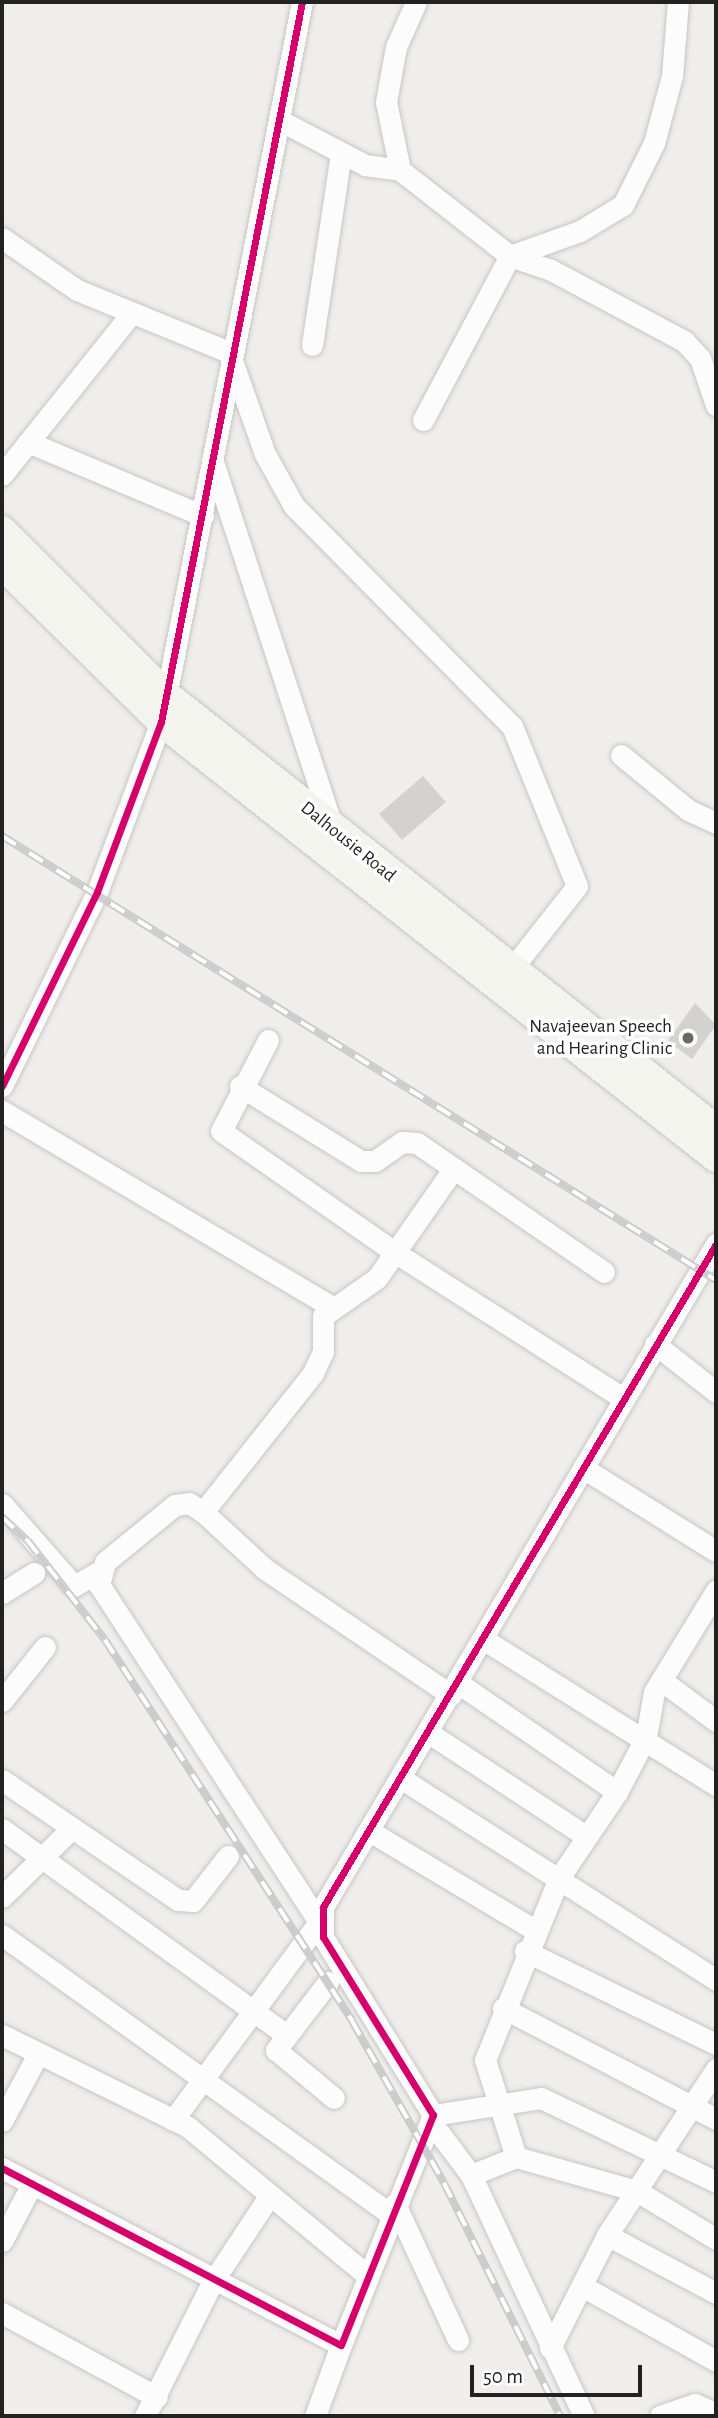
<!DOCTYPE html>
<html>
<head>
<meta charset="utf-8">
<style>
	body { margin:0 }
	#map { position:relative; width:718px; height:2418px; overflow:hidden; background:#efeeeb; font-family:"Alegreya Sans",sans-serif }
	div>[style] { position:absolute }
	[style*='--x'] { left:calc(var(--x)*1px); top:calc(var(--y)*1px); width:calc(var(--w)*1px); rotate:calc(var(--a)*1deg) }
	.building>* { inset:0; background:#d4d2d0 }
	.roads { filter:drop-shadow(0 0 2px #c7c6c5) drop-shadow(0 0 2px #c7c6c5) }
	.street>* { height:21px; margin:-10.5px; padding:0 10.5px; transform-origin:10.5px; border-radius:10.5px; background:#fdfcfc }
	.secondary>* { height:28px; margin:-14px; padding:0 14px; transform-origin:14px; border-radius:14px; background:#f4f4ee }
	.rail>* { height:8px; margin-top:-4px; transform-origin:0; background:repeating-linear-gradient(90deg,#fff 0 16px,#ccc 0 32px); box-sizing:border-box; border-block:2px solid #ccc }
	.cycleway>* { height:7px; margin:-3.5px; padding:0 3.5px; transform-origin:3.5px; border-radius:3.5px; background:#d6006c }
	.dots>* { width:19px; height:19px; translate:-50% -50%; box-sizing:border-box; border:4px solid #fff; border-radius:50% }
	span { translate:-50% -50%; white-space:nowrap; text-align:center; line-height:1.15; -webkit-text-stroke:7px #fff; paint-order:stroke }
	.street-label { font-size:19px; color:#222 }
	.poi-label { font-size:19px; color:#222 }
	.right { translate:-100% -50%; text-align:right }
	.frame { position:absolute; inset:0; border:4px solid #222; pointer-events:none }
	.scale { position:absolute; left:470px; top:2365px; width:172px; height:32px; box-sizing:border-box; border:4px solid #222; border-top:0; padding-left:9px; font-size:21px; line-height:24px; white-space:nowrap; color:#222; -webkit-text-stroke:5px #fff; paint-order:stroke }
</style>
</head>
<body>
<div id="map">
	<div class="building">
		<i style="clip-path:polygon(423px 776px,446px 802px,402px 840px,379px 814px)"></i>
		<i style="clip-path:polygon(695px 1003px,716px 1025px,692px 1059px,668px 1041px)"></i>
	</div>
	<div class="roads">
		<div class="street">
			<i style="--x:281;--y:121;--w:95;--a:27.6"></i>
			<i style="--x:365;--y:165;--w:35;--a:8"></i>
			<i style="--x:400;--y:170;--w:140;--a:38"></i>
			<i style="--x:510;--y:256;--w:43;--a:18.9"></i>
			<i style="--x:551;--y:270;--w:151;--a:28.1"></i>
			<i style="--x:684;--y:341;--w:23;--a:47"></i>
			<i style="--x:700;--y:358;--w:50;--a:71.2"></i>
			<i style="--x:400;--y:170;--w:69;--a:-101.6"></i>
			<i style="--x:386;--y:102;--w:56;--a:-79.7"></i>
			<i style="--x:396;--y:47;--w:49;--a:-66"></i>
			<i style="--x:2;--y:238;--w:91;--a:34.7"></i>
			<i style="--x:77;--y:290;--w:164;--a:22.2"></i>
			<i style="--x:229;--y:352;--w:108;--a:70.6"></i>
			<i style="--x:265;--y:454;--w:60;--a:60.9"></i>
			<i style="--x:294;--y:506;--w:310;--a:45.3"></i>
			<i style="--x:512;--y:726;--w:173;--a:67.9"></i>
			<i style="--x:577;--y:886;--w:107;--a:128.2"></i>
			<i style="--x:312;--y:345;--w:193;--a:-81.4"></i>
			<i style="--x:423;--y:420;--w:186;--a:-62.1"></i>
			<i style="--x:510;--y:256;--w:74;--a:-19.7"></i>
			<i style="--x:580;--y:231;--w:50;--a:-31.2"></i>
			<i style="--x:623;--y:205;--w:69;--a:-63.4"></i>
			<i style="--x:654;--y:143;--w:69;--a:-75"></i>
			<i style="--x:672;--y:76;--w:74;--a:-85.4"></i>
			<i style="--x:28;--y:442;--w:190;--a:22.9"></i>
			<i style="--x:214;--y:465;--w:381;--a:71.9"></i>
			<i style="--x:2;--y:475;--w:206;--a:-51.3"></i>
			<i style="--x:621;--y:755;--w:87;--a:39.4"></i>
			<i style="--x:688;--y:810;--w:31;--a:25"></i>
			<i style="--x:268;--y:1040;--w:102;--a:117.3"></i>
			<i style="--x:221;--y:1131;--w:213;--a:34.9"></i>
			<i style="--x:396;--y:1253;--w:269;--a:32.6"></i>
			<i style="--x:2;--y:1086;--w:216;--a:-63.9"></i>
			<i style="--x:97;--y:892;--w:182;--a:-69.4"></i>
			<i style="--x:161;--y:722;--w:734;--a:-78.92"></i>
			<i style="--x:240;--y:1086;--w:142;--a:31.8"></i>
			<i style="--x:361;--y:1161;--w:14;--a:0"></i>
			<i style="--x:375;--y:1161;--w:33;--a:-35"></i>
			<i style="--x:402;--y:1142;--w:15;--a:4"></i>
			<i style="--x:417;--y:1143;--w:227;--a:34.6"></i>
			<i style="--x:2;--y:1111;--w:382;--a:30.7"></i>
			<i style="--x:655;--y:1344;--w:78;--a:38.2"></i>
			<i style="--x:583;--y:1468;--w:157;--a:32"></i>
			<i style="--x:2;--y:1504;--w:109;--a:48.7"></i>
			<i style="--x:74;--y:1586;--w:28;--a:-30"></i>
			<i style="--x:2;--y:1593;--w:38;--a:-32"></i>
			<i style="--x:483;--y:1639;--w:275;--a:32.1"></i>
			<i style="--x:661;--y:1680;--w:69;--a:36.7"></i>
			<i style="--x:458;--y:1683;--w:193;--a:34.4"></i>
			<i style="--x:451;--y:1695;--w:225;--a:-145.9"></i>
			<i style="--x:265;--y:1569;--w:84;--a:-137.4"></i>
			<i style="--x:203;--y:1512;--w:177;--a:-51.6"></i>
			<i style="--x:313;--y:1373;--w:23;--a:-65"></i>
			<i style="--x:323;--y:1352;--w:36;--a:-90"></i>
			<i style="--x:323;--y:1316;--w:66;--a:-35.1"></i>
			<i style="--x:377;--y:1278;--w:134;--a:-55"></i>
			<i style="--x:2;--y:1701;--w:69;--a:-51.5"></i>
			<i style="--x:429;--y:1733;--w:188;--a:33.3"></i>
			<i style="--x:402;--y:1779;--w:373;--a:32.6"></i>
			<i style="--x:2;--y:1780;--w:213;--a:34.3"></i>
			<i style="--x:178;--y:1900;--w:15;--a:4"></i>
			<i style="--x:193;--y:1901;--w:57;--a:-52.1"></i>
			<i style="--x:2;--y:1829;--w:349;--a:35.9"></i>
			<i style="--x:371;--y:1832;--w:191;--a:30.9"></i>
			<i style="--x:2;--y:1897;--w:94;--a:-44.6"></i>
			<i style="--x:2;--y:1935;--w:479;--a:35.7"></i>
			<i style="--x:525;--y:1951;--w:212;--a:26"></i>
			<i style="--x:328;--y:1982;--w:86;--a:127.4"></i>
			<i style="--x:276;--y:2050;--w:75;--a:39.6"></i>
			<i style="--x:503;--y:2008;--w:240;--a:27.5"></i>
			<i style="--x:2;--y:2035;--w:208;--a:26.3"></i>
			<i style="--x:188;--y:2127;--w:232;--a:39.6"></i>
			<i style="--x:433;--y:2115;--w:109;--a:-8.9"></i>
			<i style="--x:541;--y:2098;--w:194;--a:25.6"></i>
			<i style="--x:173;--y:2120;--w:246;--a:-53.6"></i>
			<i style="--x:319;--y:1922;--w:402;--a:-123.1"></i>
			<i style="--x:99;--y:1585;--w:24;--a:-75"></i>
			<i style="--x:105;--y:1562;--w:90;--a:-39.2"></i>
			<i style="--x:175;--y:1505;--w:14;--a:-8"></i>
			<i style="--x:189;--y:1503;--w:17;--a:33"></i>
			<i style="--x:2;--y:2121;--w:74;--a:-61.7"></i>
			<i style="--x:431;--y:2122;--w:66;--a:53"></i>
			<i style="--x:471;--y:2175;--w:266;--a:64.9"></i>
			<i style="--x:516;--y:2157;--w:102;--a:-107.7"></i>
			<i style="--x:485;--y:2060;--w:196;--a:-67.9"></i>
			<i style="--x:559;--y:1878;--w:104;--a:-56"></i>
			<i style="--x:617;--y:1792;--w:62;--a:-62.2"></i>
			<i style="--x:646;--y:1737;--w:46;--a:-79.9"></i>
			<i style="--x:654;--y:1692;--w:119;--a:-58.5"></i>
			<i style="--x:2;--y:2168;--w:382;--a:27.6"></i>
			<i style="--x:341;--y:2345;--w:248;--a:-68.2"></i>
			<i style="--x:433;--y:2115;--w:209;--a:-121.7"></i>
			<i style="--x:323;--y:1937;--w:30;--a:-90"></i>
			<i style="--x:323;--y:1907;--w:771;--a:-59.34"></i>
			<i style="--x:471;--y:2175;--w:48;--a:-21.8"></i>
			<i style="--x:516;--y:2157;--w:126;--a:15.7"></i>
			<i style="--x:637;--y:2191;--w:92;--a:31.3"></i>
			<i style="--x:395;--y:2204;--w:150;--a:65.1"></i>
			<i style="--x:607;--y:2235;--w:123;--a:28"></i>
			<i style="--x:2;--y:2241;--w:64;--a:-62.2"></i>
			<i style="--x:582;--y:2286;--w:154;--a:29.2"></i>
			<i style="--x:2;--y:2313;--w:176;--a:28.5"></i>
			<i style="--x:550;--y:2348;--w:127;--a:-63.2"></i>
			<i style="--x:607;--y:2235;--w:199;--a:-56.7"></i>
			<i style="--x:145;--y:2416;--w:151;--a:-63.3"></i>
			<i style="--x:213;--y:2281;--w:103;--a:-56.5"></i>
			<i style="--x:315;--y:2416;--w:76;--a:-69.9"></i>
			<i style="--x:660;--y:2416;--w:37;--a:-19"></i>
			<i style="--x:695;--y:2404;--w:23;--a:25"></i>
		</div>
		<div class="secondary">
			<i style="--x:2;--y:530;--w:233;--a:45"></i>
			<i style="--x:167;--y:695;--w:700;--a:38.33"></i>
			<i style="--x:2;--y:565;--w:223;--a:44.6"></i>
			<i style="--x:161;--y:722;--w:706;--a:38.15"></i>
		</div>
	</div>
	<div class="rail">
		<i style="--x:2;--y:836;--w:841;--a:31.88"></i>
		<i style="--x:2;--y:1517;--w:35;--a:43"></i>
		<i style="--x:28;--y:1541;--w:125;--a:52.1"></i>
		<i style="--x:105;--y:1640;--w:454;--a:57"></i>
		<i style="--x:352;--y:2021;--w:186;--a:60.4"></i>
		<i style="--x:444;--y:2183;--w:260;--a:63.5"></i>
	</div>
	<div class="cycleway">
		<i style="--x:2;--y:1086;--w:216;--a:-63.9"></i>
		<i style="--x:97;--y:892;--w:182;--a:-69.4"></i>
		<i style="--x:161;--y:722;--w:734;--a:-78.92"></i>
		<i style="--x:2;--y:2168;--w:382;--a:27.6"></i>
		<i style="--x:341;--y:2345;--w:248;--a:-68.2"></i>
		<i style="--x:433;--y:2115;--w:209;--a:-121.7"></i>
		<i style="--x:323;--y:1937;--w:30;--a:-90"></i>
		<i style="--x:323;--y:1907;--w:771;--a:-59.34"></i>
	</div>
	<div class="dots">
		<i style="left:688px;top:1038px;background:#6a6968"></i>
	</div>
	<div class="street-label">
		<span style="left:348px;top:842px;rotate:39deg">Dalhousie Road</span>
	</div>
	<div class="poi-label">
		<span class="right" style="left:672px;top:1038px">Navajeevan Speech<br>and Hearing Clinic</span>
	</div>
	<div class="frame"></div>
	<div class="scale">50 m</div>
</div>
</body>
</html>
